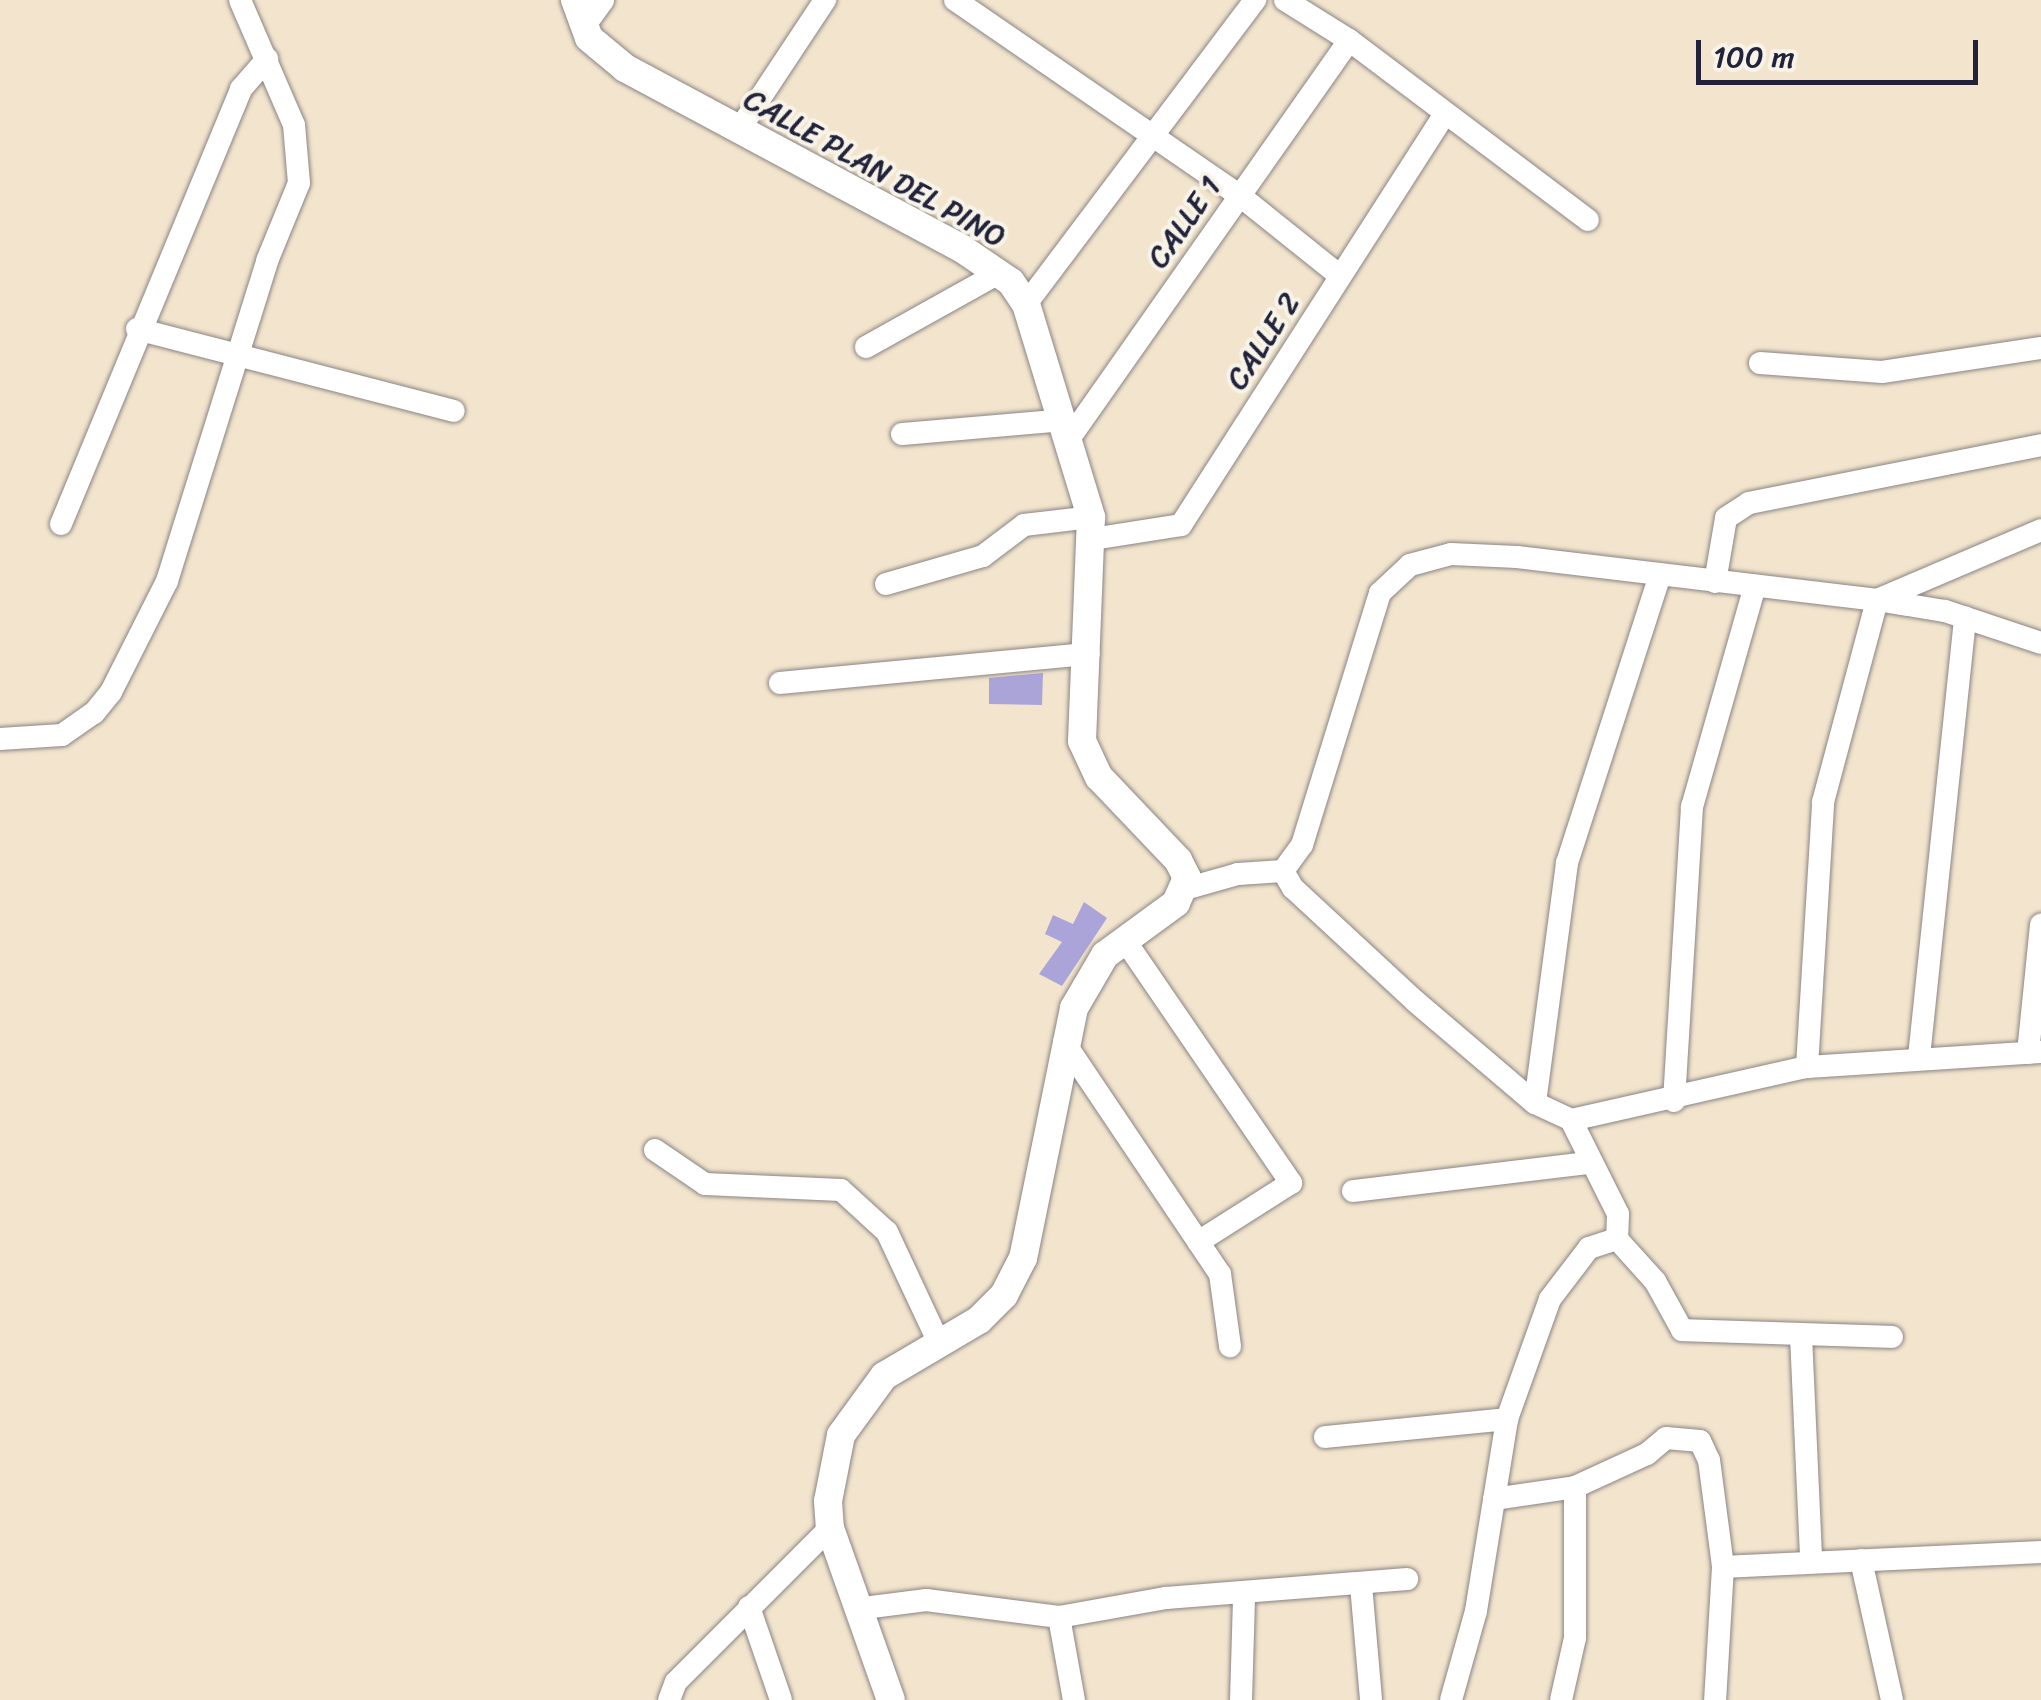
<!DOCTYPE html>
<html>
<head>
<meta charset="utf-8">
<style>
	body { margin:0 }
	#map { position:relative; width:2041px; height:1700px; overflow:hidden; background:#f3e5cd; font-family:Sriracha,sans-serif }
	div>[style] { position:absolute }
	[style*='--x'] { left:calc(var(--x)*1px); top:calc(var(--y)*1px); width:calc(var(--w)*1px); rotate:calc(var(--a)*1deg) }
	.building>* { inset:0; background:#aba4d9 }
	.roads { filter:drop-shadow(0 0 2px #8a8484) drop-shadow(0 0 2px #8a8484) }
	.minor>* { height:22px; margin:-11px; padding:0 11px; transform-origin:11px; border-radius:11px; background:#fff }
	.tertiary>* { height:28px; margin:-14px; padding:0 14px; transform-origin:14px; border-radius:14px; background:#fff }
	span { translate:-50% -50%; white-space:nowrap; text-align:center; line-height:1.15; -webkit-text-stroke:8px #f7f3e8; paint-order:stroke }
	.street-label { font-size:30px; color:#22223b }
	.scale { position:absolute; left:1696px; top:40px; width:282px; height:45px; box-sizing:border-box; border:5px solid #22223b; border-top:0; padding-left:12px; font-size:30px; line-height:35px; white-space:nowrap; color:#22223b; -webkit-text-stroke:8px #f7f3e8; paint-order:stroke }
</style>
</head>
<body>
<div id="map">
	<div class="building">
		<i style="clip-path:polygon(1043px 673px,1042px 705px,989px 704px,989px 678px)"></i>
		<i style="clip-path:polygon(1084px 902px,1107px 918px,1062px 986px,1039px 974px,1062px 942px,1045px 934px,1053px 915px,1073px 924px)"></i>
	</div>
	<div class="roads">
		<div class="minor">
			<i style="--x:955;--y:0;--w:345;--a:34.5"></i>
			<i style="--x:1239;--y:195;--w:129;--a:38.7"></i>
			<i style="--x:1285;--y:0;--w:75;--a:32"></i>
			<i style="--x:1349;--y:40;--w:299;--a:37"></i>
			<i style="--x:583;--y:28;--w:34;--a:-54"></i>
			<i style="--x:739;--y:130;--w:156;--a:-56.5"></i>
			<i style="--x:1026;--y:304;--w:381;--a:-53"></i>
			<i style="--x:137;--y:329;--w:327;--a:14.5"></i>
			<i style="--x:866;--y:347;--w:152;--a:-29.1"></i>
			<i style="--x:1760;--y:363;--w:122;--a:4.2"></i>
			<i style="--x:1882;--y:372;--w:161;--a:-8.6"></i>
			<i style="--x:902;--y:434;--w:163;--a:-4.9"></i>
			<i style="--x:1069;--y:439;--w:487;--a:-54.9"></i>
			<i style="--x:61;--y:524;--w:471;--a:-67.5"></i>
			<i style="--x:241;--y:89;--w:40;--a:-49"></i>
			<i style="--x:1093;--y:539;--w:89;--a:-9"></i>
			<i style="--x:1181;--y:525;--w:487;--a:-57.3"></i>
			<i style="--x:1715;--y:582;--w:65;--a:-80.2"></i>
			<i style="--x:1726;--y:518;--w:27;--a:-33"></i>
			<i style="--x:1749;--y:503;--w:298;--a:-11.2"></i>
			<i style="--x:886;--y:584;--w:101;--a:-16.1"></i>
			<i style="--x:983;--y:556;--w:51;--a:-37.1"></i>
			<i style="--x:1024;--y:525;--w:67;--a:-6.8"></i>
			<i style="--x:780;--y:683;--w:310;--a:-5.4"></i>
			<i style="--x:0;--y:739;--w:62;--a:-3.7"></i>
			<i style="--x:62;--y:735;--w:39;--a:-35"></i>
			<i style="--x:94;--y:713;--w:27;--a:-51"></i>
			<i style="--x:111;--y:692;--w:124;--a:-63.2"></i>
			<i style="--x:167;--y:581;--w:335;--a:-72.6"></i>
			<i style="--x:267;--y:261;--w:84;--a:-67.7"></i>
			<i style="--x:299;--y:183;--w:58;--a:-94.9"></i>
			<i style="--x:294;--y:125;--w:136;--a:-113.4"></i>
			<i style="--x:1283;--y:871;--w:20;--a:60"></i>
			<i style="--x:1293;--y:888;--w:166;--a:42.8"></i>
			<i style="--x:1415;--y:1001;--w:157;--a:40.4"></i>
			<i style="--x:1535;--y:1103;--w:40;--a:25"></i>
			<i style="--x:1571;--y:1120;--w:105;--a:63.4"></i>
			<i style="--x:1618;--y:1214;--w:25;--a:92"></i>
			<i style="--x:1617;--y:1239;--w:57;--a:47.9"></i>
			<i style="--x:1655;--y:1281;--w:56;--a:61.1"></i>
			<i style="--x:1682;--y:1330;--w:210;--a:1.9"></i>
			<i style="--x:1185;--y:889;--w:55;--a:-15.8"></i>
			<i style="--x:1238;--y:874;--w:45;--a:-3.8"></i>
			<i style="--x:1283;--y:871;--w:32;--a:-54"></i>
			<i style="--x:1302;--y:845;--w:264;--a:-72.8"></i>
			<i style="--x:1380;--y:593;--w:41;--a:-43"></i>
			<i style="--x:1410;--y:565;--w:42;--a:-15"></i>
			<i style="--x:1451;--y:554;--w:66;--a:2.6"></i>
			<i style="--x:1517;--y:557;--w:363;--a:6.8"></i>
			<i style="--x:1877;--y:600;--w:69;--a:9.2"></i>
			<i style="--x:1945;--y:611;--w:101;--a:18.4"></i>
			<i style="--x:1124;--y:939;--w:296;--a:55.6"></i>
			<i style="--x:1291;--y:1183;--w:110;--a:147.6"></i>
			<i style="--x:1064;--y:1042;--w:280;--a:56.1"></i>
			<i style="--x:1220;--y:1274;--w:73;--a:82.1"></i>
			<i style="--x:2028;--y:1053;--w:129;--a:-84.2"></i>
			<i style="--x:1919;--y:1057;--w:442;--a:-84"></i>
			<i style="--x:1807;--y:1067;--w:265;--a:-86.5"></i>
			<i style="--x:1823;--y:802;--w:209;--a:-75"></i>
			<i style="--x:1877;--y:600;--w:178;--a:-23.1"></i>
			<i style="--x:1674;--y:1101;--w:295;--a:-86.5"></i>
			<i style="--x:1692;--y:807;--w:230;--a:-74.1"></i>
			<i style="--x:1535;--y:1103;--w:242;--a:-82.4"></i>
			<i style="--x:1567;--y:863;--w:303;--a:-72.1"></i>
			<i style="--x:1571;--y:1120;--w:242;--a:-12.7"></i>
			<i style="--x:1807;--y:1067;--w:234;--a:-3.7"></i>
			<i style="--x:655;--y:1150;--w:60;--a:34.2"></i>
			<i style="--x:705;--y:1184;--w:136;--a:2.5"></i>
			<i style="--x:841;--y:1190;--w:62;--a:42.4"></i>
			<i style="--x:887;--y:1232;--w:123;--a:64.9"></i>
			<i style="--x:1353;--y:1191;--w:238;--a:-6.8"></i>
			<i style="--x:1801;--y:1336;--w:224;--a:87.4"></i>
			<i style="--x:1325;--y:1437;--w:183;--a:-5.6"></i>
			<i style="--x:1494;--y:1499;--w:82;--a:-8.4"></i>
			<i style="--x:1575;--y:1487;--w:79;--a:-24.6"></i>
			<i style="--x:1647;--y:1454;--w:25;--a:-40"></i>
			<i style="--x:1666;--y:1438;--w:34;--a:5"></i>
			<i style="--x:1700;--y:1441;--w:21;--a:65"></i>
			<i style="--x:1709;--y:1460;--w:108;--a:82.5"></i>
			<i style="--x:1723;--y:1567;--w:133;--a:93.4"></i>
			<i style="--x:1861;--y:1560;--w:143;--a:77.5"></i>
			<i style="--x:1723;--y:1567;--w:318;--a:-2.7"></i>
			<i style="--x:1361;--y:1585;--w:115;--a:85"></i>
			<i style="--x:749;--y:1607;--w:98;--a:71"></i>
			<i style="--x:856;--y:1609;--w:71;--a:-7.3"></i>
			<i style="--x:926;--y:1600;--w:134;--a:7.3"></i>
			<i style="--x:1059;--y:1617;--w:109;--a:-10.1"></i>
			<i style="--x:1166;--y:1598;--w:242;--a:-4.5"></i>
			<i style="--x:1059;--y:1617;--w:84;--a:79.8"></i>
			<i style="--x:669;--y:1700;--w:19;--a:-69"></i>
			<i style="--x:676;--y:1682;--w:218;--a:-45"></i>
			<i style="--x:1241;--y:1700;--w:104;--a:-88.3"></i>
			<i style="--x:1451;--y:1700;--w:92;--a:-74.3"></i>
			<i style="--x:1476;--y:1611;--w:194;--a:-80.8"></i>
			<i style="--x:1507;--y:1419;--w:127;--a:-70.3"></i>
			<i style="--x:1550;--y:1299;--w:64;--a:-52.6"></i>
			<i style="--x:1589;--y:1248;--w:29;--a:-18"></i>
			<i style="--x:1561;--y:1700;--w:64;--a:-77.3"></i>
			<i style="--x:1575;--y:1638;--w:151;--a:-90"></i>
		</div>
		<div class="tertiary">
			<i style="--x:575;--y:0;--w:40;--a:69.8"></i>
			<i style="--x:589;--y:38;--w:47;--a:39.8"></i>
			<i style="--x:625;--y:68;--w:381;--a:28.2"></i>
			<i style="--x:961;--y:248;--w:60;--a:34.2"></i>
			<i style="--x:1011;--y:282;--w:27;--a:56"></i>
			<i style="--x:1026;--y:304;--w:223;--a:73"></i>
			<i style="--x:1091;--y:517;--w:224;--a:92.3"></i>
			<i style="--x:1082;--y:741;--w:40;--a:65"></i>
			<i style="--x:1099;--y:777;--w:115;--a:46.4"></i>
			<i style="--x:1178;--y:860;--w:20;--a:63"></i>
			<i style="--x:1187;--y:878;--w:27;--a:114"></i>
			<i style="--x:1176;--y:903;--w:88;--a:143.8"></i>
			<i style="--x:1105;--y:955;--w:61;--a:120.3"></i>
			<i style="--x:1074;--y:1008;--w:255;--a:101.5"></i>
			<i style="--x:1023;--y:1258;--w:42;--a:117.2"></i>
			<i style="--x:1004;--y:1295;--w:35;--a:135"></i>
			<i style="--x:979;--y:1320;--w:110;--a:149.5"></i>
			<i style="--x:884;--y:1376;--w:73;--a:126.1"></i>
			<i style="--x:841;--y:1435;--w:67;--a:101.1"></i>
			<i style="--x:828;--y:1501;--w:27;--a:86"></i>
			<i style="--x:830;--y:1528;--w:182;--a:70.5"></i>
		</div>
	</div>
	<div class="street-label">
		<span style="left:875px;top:168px;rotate:29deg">CALLE PLAN DEL PINO</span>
		<span style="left:1184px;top:222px;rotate:-55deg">CALLE 1</span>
		<span style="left:1263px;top:341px;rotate:-57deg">CALLE 2</span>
	</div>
	<div class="scale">100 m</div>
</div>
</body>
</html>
